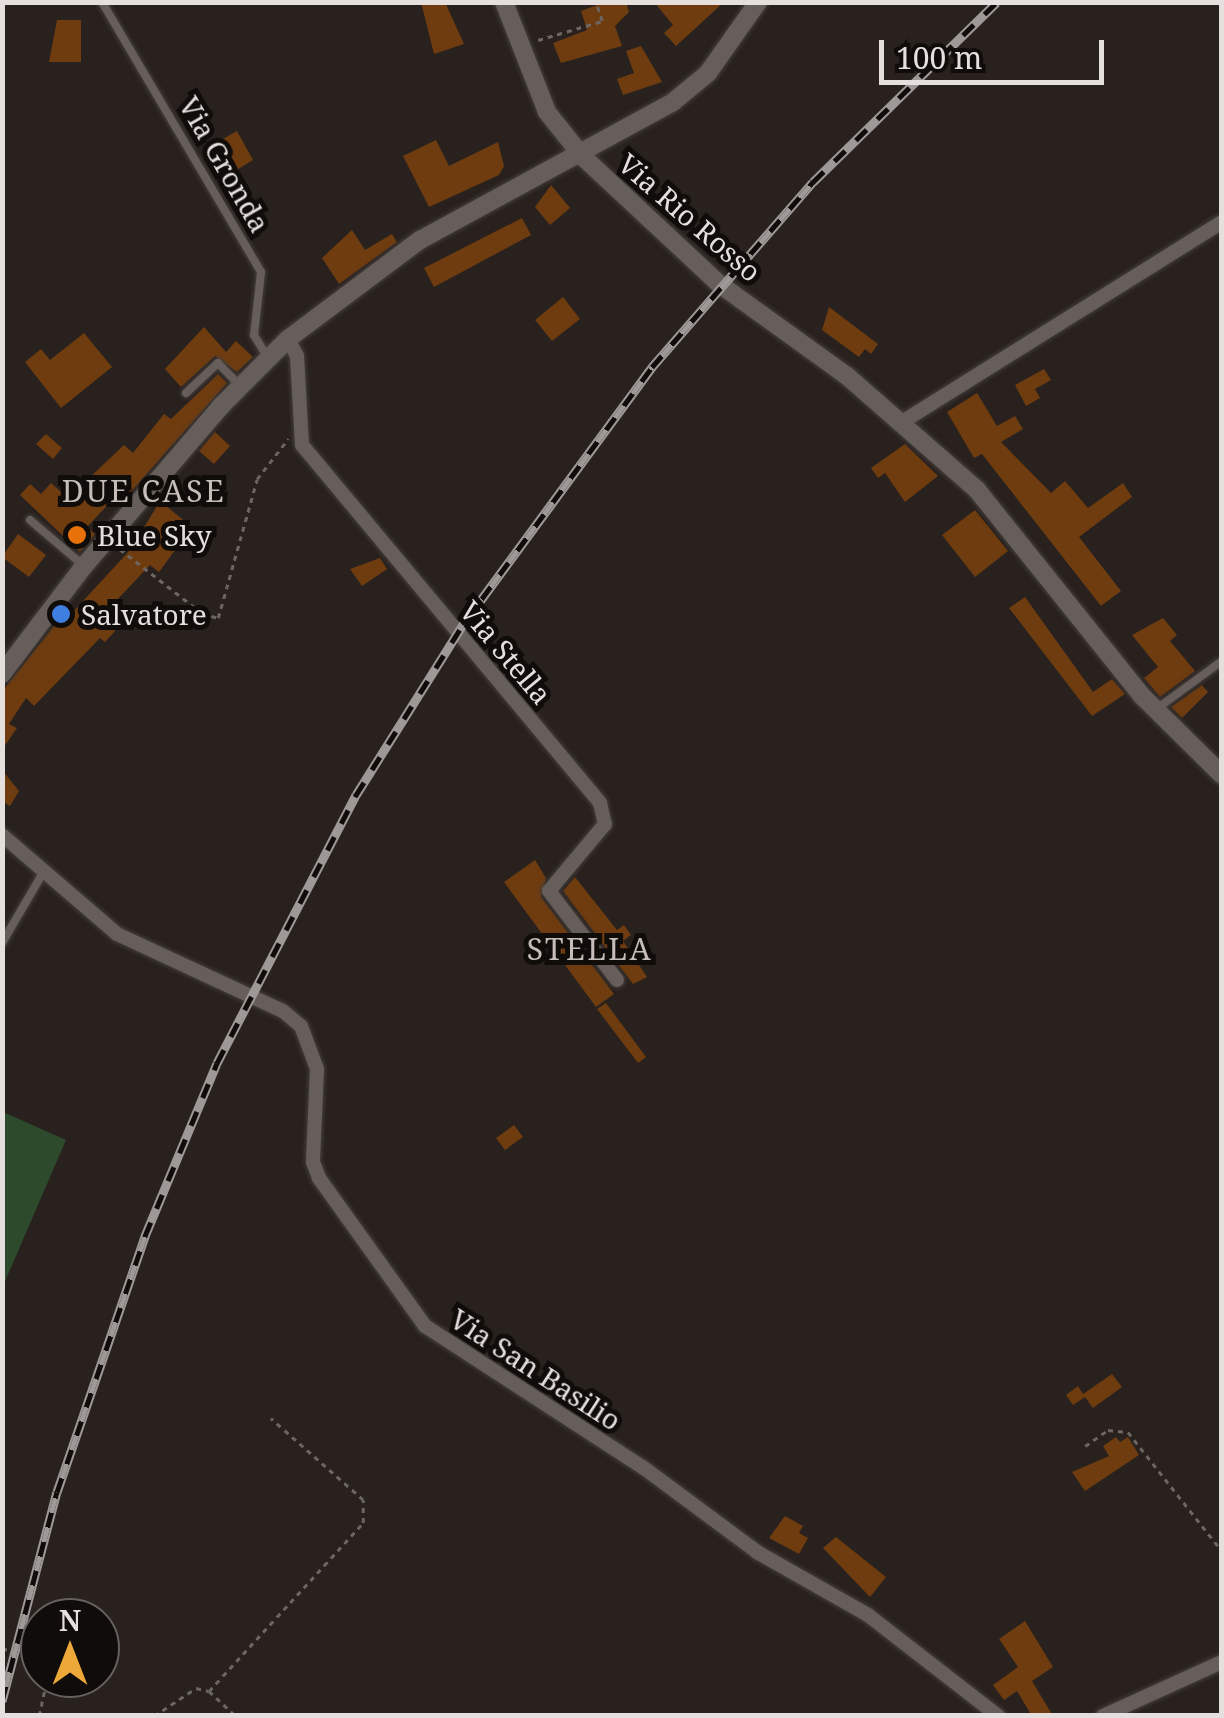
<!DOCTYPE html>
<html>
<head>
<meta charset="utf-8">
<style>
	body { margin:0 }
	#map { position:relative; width:1224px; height:1718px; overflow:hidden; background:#28211e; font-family:"Noto Serif",serif }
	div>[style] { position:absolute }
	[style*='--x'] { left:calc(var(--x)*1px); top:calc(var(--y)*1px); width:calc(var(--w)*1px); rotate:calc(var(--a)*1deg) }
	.green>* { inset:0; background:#2d4a2c }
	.building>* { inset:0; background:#6f3c0f }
	.path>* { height:2.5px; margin-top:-1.25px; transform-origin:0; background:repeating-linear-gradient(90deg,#6c6663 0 5px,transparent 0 10px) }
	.roads { filter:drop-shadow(0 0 2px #443e3b) drop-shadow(0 0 2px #443e3b) }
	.service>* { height:8px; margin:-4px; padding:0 4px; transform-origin:4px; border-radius:4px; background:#665e5a }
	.minor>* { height:14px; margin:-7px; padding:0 7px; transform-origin:7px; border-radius:7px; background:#665e5a }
	.tertiary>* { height:18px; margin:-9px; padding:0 9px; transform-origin:9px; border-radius:9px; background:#665e5a }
	.rail>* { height:9px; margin-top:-4.5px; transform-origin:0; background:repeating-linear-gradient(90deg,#0f0c0a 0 15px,#9e9896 0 30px); box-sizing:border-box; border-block:2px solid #9e9896 }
	.dots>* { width:28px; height:28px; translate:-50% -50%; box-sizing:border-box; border:5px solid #0f0c0a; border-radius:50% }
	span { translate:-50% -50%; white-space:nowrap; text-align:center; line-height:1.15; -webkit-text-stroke:10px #0f0c0a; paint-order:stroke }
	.street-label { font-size:28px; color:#e5e0de }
	.poi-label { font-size:28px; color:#e5e0de }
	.left { translate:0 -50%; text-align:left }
	.neighbourhood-label { font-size:30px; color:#c6bdb9; letter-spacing:2.5px }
	.frame { position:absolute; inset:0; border:5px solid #e5e0de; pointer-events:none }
	.north { position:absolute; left:20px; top:1598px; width:100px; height:100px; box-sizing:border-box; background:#0f0c0a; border:2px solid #65615f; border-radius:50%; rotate:0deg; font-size:28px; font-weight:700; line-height:40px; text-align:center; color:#e5e0de }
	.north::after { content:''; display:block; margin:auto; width:35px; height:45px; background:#eca93a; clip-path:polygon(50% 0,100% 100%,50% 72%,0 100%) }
	.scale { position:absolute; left:879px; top:40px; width:225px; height:45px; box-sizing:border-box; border:5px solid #e5e0de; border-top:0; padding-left:12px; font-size:30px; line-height:35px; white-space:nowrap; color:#e5e0de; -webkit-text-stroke:8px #0f0c0a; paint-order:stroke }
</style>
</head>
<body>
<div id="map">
	<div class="green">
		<i style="clip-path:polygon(3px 1112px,66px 1140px,3px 1286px)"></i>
	</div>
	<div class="building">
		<i style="clip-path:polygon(421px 2px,445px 2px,464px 44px,434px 54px)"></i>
		<i style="clip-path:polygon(605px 2px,626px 2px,629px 12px,615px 26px,622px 46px,561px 63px,553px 43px,587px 30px,581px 11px)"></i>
		<i style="clip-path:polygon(654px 2px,724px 2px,676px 46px,664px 33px,673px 25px)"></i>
		<i style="clip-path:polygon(57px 20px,81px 20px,81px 62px,49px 62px)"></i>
		<i style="clip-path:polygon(641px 46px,662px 82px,623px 95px,617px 79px,634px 73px,626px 51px)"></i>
		<i style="clip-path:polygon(237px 131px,253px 160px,238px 169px,221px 140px)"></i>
		<i style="clip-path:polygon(436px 140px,449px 166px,498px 142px,504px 166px,499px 175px,429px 207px,403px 156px)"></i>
		<i style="clip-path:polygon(551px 185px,570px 208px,550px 225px,535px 207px)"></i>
		<i style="clip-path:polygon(522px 218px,531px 235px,434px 287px,424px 268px)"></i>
		<i style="clip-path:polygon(352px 230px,365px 250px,392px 234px,397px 242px,339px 284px,322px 258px)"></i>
		<i style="clip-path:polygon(563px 297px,580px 319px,552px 341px,535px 320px)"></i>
		<i style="clip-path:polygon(829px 307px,878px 344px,871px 354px,865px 349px,859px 357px,822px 330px)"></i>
		<i style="clip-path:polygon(204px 327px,226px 352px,236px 341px,253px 357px,237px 372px,215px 356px,181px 387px,165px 369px)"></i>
		<i style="clip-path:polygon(84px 333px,112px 367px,61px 408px,25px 362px,41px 349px,50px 360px)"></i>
		<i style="clip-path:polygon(1044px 369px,1051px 380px,1035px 389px,1040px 398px,1026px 406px,1015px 385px)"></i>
		<i style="clip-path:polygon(218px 374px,227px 383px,121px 503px,115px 497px,87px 527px,95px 534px,80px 552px,20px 495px,30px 484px,41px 494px,51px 483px,68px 498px,124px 445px,133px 453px,164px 414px,171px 419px)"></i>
		<i style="clip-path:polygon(977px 393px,997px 426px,1015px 416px,1023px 429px,1001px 442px,1051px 493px,1065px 481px,1088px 508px,1123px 483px,1132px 497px,1079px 537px,1121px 591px,1101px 606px,982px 454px,974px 458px,947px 412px)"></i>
		<i style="clip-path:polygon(215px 432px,230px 446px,214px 464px,199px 451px)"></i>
		<i style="clip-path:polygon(46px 434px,62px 448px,53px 459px,36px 444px)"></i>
		<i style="clip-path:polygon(905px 444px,938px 476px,905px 502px,885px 473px,878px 478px,871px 468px)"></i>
		<i style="clip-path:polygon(160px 501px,192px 527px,159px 572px,150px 565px,100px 618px,115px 631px,105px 642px,100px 638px,34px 706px,26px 698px,9px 724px,17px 728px,2px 750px,5px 688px,66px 611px,71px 614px,131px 549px)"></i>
		<i style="clip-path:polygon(975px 510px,1008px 551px,975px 577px,942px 535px)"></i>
		<i style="clip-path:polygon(18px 534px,46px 555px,29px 577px,2px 557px)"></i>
		<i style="clip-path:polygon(380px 558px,387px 569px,362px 586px,350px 569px)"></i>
		<i style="clip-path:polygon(1025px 597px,1093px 692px,1112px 679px,1125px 694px,1092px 716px,1009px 608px)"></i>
		<i style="clip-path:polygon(1163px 618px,1177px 635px,1170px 641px,1195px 671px,1160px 697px,1144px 678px,1158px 667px,1132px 635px)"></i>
		<i style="clip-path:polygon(1202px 685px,1208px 692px,1182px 718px,1171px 707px)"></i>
		<i style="clip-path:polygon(2px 770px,19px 791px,10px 806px,2px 801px)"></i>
		<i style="clip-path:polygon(535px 860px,546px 878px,541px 897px,614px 994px,596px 1007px,504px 882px)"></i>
		<i style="clip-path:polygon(575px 877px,617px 930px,624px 925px,631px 935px,623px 941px,647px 977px,633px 984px,563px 891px)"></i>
		<i style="clip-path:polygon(606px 1003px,646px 1057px,638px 1063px,597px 1009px)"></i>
		<i style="clip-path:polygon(514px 1125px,523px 1137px,505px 1150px,496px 1138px)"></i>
		<i style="clip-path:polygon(1112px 1374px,1122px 1387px,1093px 1408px,1085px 1397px,1073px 1405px,1066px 1395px,1078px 1386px,1083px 1394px)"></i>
		<i style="clip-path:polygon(1116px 1437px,1120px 1442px,1128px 1437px,1139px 1455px,1085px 1491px,1072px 1472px,1109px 1456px,1103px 1446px)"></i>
		<i style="clip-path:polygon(785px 1516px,803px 1526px,799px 1533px,808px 1538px,799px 1554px,769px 1538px)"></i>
		<i style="clip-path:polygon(836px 1537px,886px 1577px,870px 1597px,823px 1548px)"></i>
		<i style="clip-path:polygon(1025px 1621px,1053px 1667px,1032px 1681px,1053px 1716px,1032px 1716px,1017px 1691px,1004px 1700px,993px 1685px,1018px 1667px,999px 1639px)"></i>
	</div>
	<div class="path">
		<i style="--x:538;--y:40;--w:67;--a:-16.5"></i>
		<i style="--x:602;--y:21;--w:20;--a:-108"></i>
		<i style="--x:120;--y:549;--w:104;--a:38"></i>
		<i style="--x:202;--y:613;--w:17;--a:17"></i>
		<i style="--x:218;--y:618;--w:144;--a:-74.3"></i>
		<i style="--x:257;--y:479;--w:51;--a:-52.2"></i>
		<i style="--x:1085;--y:1446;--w:28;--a:-35"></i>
		<i style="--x:1108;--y:1430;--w:20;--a:6"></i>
		<i style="--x:1128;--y:1432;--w:152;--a:51.7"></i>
		<i style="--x:2;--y:1648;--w:40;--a:18.9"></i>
		<i style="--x:209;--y:1691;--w:228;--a:-47.5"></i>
		<i style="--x:363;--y:1523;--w:23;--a:-90"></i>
		<i style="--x:363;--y:1500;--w:123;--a:-138.6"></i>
		<i style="--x:39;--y:1716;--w:39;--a:-78"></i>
		<i style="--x:154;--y:1716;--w:50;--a:-33.7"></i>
		<i style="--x:196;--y:1688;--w:13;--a:13"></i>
		<i style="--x:209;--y:1691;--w:37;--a:43"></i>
	</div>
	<div class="roads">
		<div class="service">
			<i style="--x:102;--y:2;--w:313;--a:59.5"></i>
			<i style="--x:261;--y:272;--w:63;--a:96.3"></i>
			<i style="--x:254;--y:335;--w:27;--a:59"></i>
			<i style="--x:186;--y:393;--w:44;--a:-43.2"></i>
			<i style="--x:218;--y:363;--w:32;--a:46"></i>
			<i style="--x:30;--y:520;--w:71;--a:40.4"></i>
			<i style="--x:1155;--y:710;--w:83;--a:-36.2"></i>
			<i style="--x:2;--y:943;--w:83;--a:-59.7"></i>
		</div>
		<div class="minor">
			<i style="--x:288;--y:339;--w:19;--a:62"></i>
			<i style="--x:297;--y:356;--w:89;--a:86.8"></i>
			<i style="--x:302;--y:445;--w:466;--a:50.2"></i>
			<i style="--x:600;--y:803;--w:22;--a:77"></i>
			<i style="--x:605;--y:824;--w:87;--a:129.9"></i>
			<i style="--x:549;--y:891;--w:112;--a:52.6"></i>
			<i style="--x:902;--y:422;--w:377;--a:-32"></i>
			<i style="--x:2;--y:835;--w:152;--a:40.7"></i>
			<i style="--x:117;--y:934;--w:183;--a:24.9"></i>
			<i style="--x:283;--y:1011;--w:23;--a:40"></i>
			<i style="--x:301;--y:1026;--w:46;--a:69.6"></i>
			<i style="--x:317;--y:1069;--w:93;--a:92.5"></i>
			<i style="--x:313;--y:1162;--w:17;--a:69"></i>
			<i style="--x:319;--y:1178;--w:182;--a:54.4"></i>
			<i style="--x:425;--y:1326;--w:261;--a:33"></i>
			<i style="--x:644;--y:1468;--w:141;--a:36.6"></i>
			<i style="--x:757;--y:1552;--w:128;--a:29.6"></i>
			<i style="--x:868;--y:1615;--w:165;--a:37.8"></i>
			<i style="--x:1103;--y:1716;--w:131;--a:-24.4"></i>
		</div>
		<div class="tertiary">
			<i style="--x:504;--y:2;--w:118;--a:68.6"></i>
			<i style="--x:547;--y:112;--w:56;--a:51.5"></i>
			<i style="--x:582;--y:156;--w:186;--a:43"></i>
			<i style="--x:718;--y:283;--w:159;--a:35.8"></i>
			<i style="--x:847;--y:376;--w:173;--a:41.2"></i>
			<i style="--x:977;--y:490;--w:265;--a:51.3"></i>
			<i style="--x:1143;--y:697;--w:111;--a:44.6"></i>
			<i style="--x:2;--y:674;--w:136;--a:-52.8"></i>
			<i style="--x:84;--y:566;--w:211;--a:-49.4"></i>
			<i style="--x:221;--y:406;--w:95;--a:-45"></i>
			<i style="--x:288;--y:339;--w:165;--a:-36.9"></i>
			<i style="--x:420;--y:240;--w:288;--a:-28.6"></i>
			<i style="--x:673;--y:102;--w:45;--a:-39.6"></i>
			<i style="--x:708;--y:73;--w:87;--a:-54.8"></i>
		</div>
	</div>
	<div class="rail">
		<i style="--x:2;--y:1701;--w:216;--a:-75.3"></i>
		<i style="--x:57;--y:1492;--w:271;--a:-71"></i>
		<i style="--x:145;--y:1236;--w:187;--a:-67.4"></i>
		<i style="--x:217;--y:1063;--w:302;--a:-62.6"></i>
		<i style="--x:356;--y:795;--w:203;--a:-57.9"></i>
		<i style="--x:464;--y:623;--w:318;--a:-53.7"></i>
		<i style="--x:652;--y:367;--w:245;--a:-49"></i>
		<i style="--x:813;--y:182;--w:257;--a:-44.4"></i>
	</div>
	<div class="dots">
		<i style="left:77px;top:535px;background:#e8710a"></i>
		<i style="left:61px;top:614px;background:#3f7fe0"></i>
	</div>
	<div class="street-label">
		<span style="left:225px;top:164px;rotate:60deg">Via Gronda</span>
		<span style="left:690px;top:217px;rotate:41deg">Via Rio Rosso</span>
		<span style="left:506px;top:652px;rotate:50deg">Via Stella</span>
		<span style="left:536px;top:1369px;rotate:33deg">Via San Basilio</span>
	</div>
	<div class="poi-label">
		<span class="left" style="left:97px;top:535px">Blue Sky</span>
		<span class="left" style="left:81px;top:614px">Salvatore</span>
	</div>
	<div class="neighbourhood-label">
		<span style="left:144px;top:491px">DUE CASE</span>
		<span style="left:590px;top:949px">STELLA</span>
	</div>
	<div class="frame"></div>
	<div class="north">N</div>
	<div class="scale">100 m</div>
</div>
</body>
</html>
